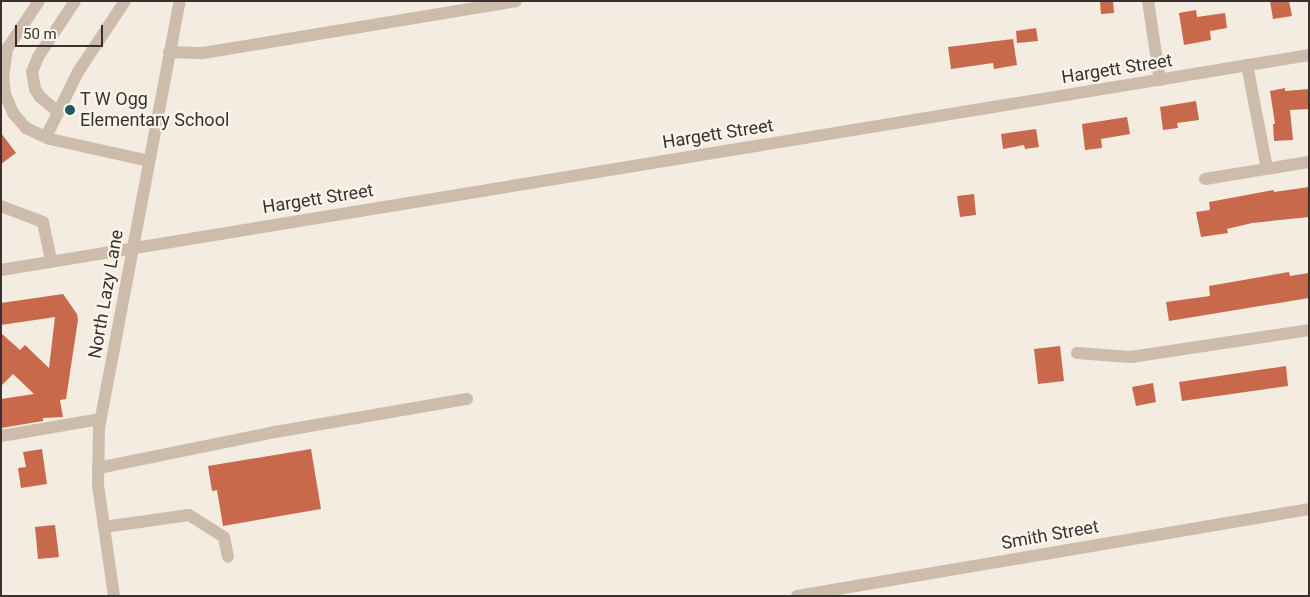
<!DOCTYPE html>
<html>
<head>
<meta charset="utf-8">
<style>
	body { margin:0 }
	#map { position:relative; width:1310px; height:597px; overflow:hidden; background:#f4ebe1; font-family:Roboto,sans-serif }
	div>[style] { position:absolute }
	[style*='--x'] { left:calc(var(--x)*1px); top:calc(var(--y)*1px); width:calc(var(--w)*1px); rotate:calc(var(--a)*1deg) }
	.building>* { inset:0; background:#c8694b }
	.minor>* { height:12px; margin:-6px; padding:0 6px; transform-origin:6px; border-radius:6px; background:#cdbbac }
	.dots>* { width:14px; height:14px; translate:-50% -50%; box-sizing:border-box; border:2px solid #fbf5ee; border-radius:50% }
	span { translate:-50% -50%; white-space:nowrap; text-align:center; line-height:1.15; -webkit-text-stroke:4.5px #fbf5ee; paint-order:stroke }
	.street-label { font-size:18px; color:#3b302b }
	.poi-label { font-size:18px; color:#3b302b }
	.left { translate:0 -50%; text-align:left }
	.frame { position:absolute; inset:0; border:2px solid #3b302b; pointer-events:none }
	.scale { position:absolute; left:15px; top:25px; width:88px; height:22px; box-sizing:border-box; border:2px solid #3b302b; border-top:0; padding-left:6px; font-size:15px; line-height:18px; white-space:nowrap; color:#3b302b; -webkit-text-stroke:4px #fbf5ee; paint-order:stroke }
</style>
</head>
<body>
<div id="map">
	<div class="building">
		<i style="clip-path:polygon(1100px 1px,1113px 1px,1114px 13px,1101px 14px)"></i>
		<i style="clip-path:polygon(1270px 1px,1289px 1px,1292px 16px,1273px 19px)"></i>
		<i style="clip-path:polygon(1196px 10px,1197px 17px,1225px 13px,1227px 28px,1210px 31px,1211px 40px,1184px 45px,1179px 13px)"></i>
		<i style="clip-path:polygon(1036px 28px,1038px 41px,1017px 43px,1016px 31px)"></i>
		<i style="clip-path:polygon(1013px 39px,1017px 65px,994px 69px,993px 63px,951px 69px,948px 47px)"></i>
		<i style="clip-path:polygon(1285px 88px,1285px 91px,1309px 89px,1309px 109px,1290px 110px,1293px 140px,1274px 141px,1273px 124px,1275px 124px,1270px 91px)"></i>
		<i style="clip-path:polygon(1196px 101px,1199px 120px,1177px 123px,1178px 128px,1163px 130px,1160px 107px)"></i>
		<i style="clip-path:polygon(1127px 117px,1130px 134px,1101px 139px,1102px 148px,1085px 150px,1082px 124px)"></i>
		<i style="clip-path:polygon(1036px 129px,1039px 147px,1025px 149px,1024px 145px,1003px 149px,1001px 134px)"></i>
		<i style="clip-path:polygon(1px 133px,16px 153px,1px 164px)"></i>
		<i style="clip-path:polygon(1309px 187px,1309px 217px,1252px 223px,1227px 229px,1228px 233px,1201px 237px,1196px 212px,1210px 210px,1209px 202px,1274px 190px,1274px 192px)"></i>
		<i style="clip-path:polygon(974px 194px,976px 215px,960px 217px,957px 196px)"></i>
		<i style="clip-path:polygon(1289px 272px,1290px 276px,1309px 273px,1309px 298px,1169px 321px,1166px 302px,1210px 296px,1209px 286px)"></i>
		<i style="clip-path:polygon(63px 294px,77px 314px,78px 320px,66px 399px,60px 400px,63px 417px,43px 418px,43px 421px,1px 428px,1px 399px,34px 394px,13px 374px,1px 386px,1px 333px,20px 350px,25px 345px,49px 368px,55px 317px,1px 325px,1px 303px)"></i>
		<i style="clip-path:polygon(1060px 346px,1064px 381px,1038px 384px,1034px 349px)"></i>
		<i style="clip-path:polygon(1286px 366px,1288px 386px,1182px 401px,1179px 382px)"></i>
		<i style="clip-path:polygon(1153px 383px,1156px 402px,1136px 406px,1132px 387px)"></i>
		<i style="clip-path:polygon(42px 449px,47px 484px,21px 488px,18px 468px,26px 467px,23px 452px)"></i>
		<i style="clip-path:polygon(311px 449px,321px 509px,223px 526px,217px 490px,212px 491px,208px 466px)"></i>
		<i style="clip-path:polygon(55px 525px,59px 557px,38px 559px,35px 527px)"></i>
	</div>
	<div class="minor">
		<i style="--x:39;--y:1;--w:58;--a:123.7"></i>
		<i style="--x:7;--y:49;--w:27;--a:98"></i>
		<i style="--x:3;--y:76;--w:18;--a:84"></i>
		<i style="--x:5;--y:94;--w:21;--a:67"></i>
		<i style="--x:13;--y:113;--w:20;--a:49"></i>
		<i style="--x:26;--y:128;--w:26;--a:25"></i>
		<i style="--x:50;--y:139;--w:101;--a:12.5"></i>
		<i style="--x:1148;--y:1;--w:80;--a:81.4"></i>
		<i style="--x:169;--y:52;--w:34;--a:2"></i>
		<i style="--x:203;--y:53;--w:317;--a:-9.4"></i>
		<i style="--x:1247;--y:65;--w:106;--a:79.1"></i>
		<i style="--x:58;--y:112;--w:23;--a:-140"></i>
		<i style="--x:40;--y:97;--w:9;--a:-122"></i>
		<i style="--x:35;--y:89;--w:17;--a:-100"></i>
		<i style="--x:32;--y:72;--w:16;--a:-68"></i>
		<i style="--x:38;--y:57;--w:67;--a:-56.5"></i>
		<i style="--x:46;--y:137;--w:72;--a:-63.8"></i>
		<i style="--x:78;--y:72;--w:85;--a:-56.5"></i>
		<i style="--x:1205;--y:179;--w:105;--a:-9.3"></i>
		<i style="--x:1;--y:206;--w:45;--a:20.9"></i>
		<i style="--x:43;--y:222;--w:40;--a:78"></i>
		<i style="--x:1;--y:270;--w:1326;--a:-9.33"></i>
		<i style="--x:1077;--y:353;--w:54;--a:4.2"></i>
		<i style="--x:1131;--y:357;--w:180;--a:-8.6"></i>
		<i style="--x:1;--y:436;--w:100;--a:-9.7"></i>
		<i style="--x:98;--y:468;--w:181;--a:-11.5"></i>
		<i style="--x:275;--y:432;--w:195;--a:-9.8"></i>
		<i style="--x:104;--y:527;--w:86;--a:-8"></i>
		<i style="--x:189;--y:515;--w:41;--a:32.2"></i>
		<i style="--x:224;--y:537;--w:20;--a:79"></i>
		<i style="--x:114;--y:596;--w:112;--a:-98.2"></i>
		<i style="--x:98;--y:485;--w:57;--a:-89"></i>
		<i style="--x:99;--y:428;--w:435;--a:-79.3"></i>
		<i style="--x:797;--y:596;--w:519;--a:-9.64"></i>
	</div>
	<div class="dots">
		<i style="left:70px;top:110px;background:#1f5a5e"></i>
	</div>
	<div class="street-label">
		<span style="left:1117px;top:69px;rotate:-9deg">Hargett Street</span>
		<span style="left:718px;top:134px;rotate:-9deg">Hargett Street</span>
		<span style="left:318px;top:199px;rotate:-9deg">Hargett Street</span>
		<span style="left:106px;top:294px;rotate:-80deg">North Lazy Lane</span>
		<span style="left:1050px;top:535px;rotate:-10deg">Smith Street</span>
	</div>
	<div class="poi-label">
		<span class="left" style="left:80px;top:110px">T W Ogg<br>Elementary School</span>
	</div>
	<div class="frame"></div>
	<div class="scale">50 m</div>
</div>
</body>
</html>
